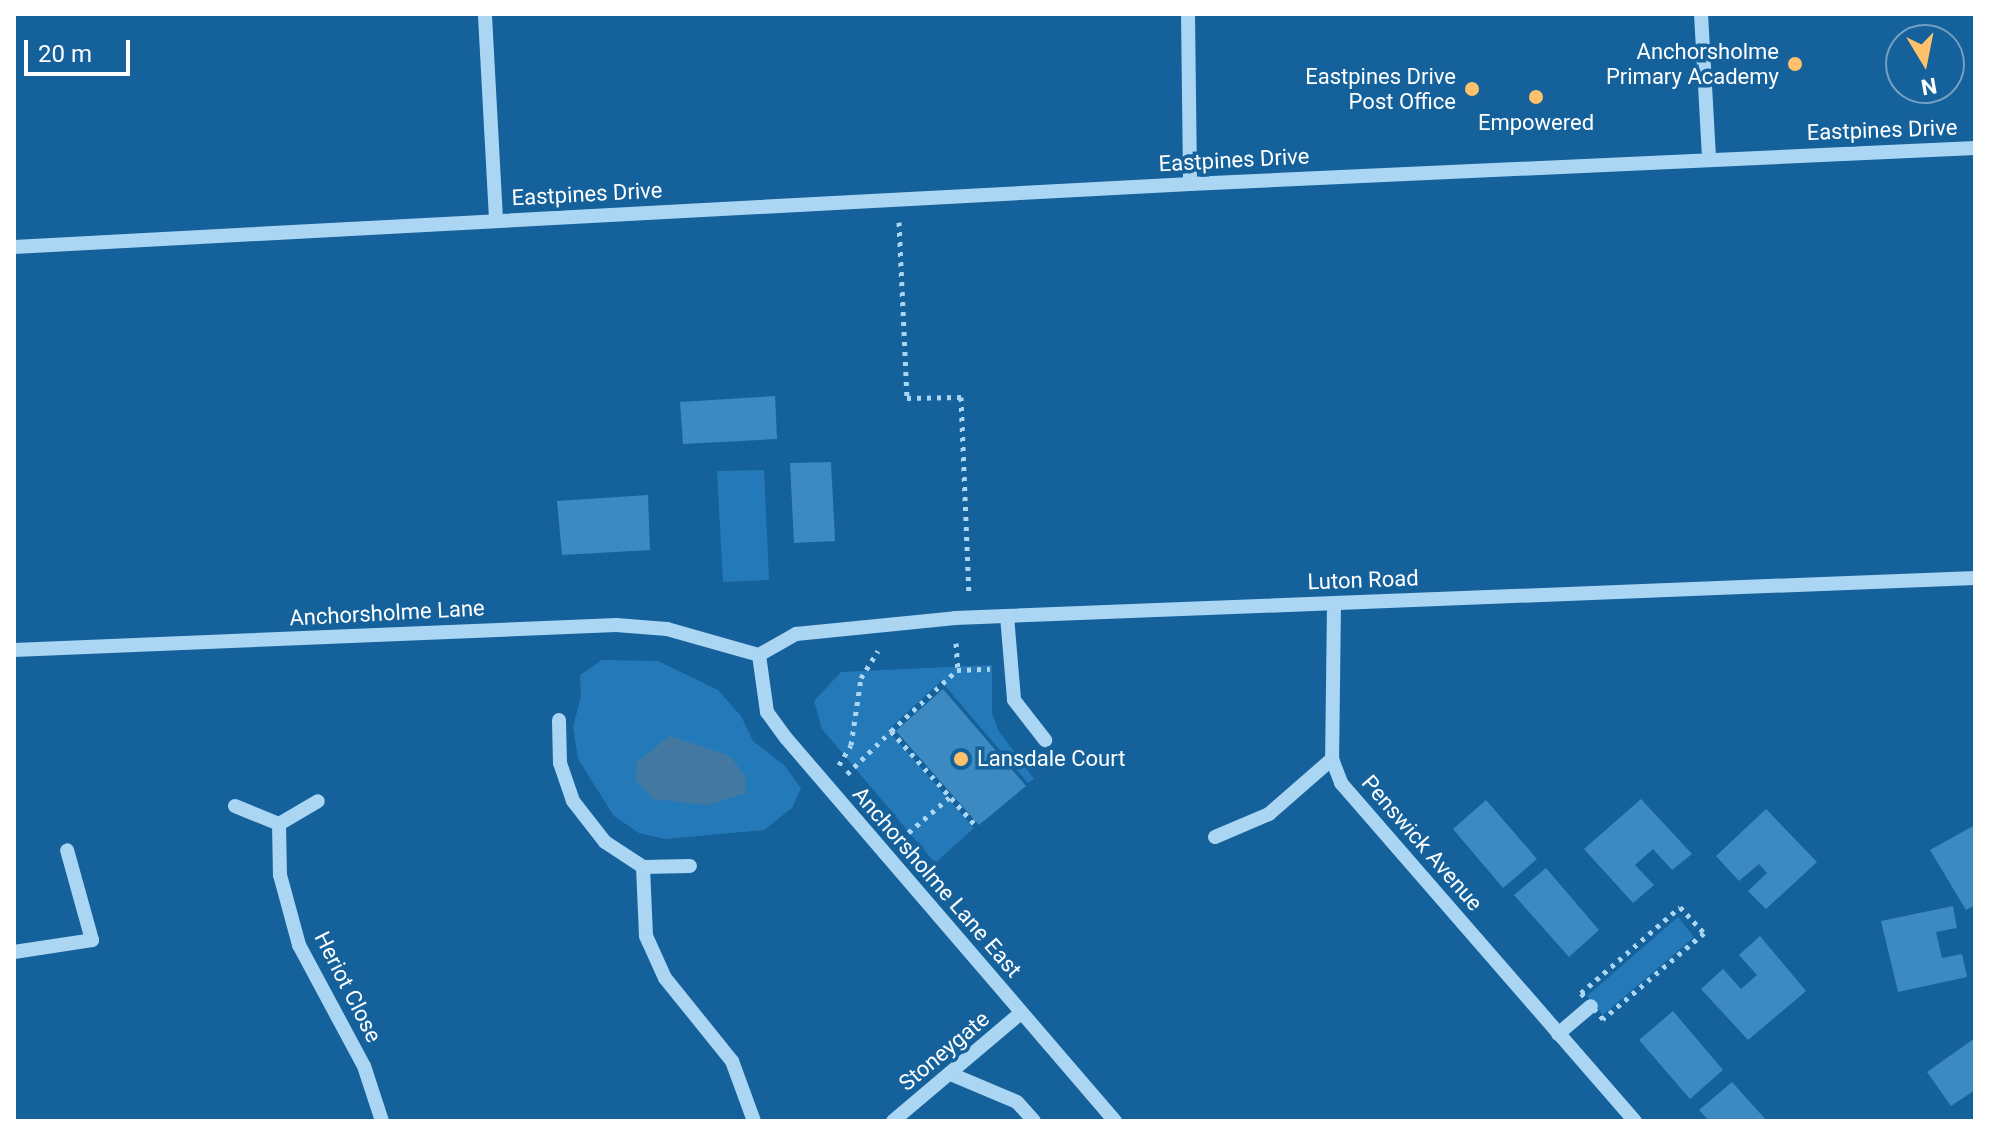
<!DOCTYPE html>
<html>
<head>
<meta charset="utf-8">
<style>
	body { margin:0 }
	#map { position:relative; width:1989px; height:1135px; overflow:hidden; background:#15619b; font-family:Roboto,sans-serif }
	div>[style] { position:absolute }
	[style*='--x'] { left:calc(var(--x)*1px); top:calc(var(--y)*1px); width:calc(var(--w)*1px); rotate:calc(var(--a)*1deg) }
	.green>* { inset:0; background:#247ab8 }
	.water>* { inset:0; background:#4379a1 }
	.building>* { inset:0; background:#3d8ac2 }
	.path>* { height:5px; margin-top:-2.5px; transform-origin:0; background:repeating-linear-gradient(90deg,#aad5f3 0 4px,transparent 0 10px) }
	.minor>* { height:14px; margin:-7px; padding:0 7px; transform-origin:7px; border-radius:7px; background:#aad5f3 }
	.dots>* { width:22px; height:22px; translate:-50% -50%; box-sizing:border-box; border:4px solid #15619b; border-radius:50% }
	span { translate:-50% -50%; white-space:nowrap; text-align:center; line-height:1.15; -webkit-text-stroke:7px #15619b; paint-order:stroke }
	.poi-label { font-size:22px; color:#fff }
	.right { translate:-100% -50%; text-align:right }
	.left { translate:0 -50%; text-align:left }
	.street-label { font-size:22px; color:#fff }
	.frame { position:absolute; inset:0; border:16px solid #fff; pointer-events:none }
	.north { position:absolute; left:1885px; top:24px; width:80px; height:80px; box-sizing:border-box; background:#15619b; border:2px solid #73a0c3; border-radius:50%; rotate:170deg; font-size:22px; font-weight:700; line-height:32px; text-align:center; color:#fff }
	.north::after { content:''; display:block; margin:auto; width:28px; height:36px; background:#ffc16c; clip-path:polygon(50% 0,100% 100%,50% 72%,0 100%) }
	.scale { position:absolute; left:24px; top:40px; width:106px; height:36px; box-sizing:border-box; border:4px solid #fff; border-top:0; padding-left:10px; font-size:24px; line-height:28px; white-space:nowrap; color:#fff; -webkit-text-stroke:6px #15619b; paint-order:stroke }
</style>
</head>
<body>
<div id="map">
	<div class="green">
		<i style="clip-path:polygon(764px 470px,769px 580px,723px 582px,717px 471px)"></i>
		<i style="clip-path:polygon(602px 660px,658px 661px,718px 690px,741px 716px,753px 741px,784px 765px,801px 788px,792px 808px,764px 830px,665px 839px,639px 833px,614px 816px,578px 759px,573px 727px,581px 696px,580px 675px)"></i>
		<i style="clip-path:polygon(992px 665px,992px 713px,998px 730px,1034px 779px,1028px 783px,941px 681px,888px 730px,974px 828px,935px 863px,822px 729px,814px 701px,841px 672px)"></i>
		<i style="clip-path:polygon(1678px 917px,1694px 937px,1603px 1015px,1587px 996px)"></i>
	</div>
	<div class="water">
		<i style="clip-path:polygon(670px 736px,730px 756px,745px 776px,746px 793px,707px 805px,653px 799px,636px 780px,637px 762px)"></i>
	</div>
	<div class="building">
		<i style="clip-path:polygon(775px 396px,777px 439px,683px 444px,680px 402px)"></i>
		<i style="clip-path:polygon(831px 462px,835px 541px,794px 543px,790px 463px)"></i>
		<i style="clip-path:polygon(648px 495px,650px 550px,562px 555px,557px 501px)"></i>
		<i style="clip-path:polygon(943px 689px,1026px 786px,979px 825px,896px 731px)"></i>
		<i style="clip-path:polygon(1641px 799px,1692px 854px,1672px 870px,1653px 849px,1635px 865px,1654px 885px,1633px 903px,1584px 849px)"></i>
		<i style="clip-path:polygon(1486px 800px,1537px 859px,1503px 888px,1453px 829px)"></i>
		<i style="clip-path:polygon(1766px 809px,1817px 862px,1766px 909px,1748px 891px,1767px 873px,1759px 864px,1739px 881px,1716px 856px)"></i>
		<i style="clip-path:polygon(1975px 825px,1975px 905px,1966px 910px,1930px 850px)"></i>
		<i style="clip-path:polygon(1546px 868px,1599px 930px,1569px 957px,1514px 895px)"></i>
		<i style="clip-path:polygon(1953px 906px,1957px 928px,1936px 932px,1942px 958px,1962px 954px,1967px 977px,1898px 992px,1881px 921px)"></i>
		<i style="clip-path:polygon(1760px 936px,1806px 991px,1748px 1040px,1701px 989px,1723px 969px,1741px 989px,1757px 975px,1739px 955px)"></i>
		<i style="clip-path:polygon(1673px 1011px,1723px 1070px,1690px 1099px,1639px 1040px)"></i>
		<i style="clip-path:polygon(1975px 1038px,1975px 1090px,1951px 1106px,1927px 1072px)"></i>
		<i style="clip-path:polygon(1732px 1082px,1767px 1121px,1709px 1121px,1699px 1110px)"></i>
	</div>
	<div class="path">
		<i style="--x:899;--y:222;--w:176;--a:87.4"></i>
		<i style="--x:907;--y:398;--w:54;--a:-1.1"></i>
		<i style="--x:961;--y:397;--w:196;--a:87.7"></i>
		<i style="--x:956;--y:643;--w:27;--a:86"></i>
		<i style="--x:891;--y:731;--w:90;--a:-42.7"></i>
		<i style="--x:957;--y:670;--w:33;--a:-2"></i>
		<i style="--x:839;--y:765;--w:23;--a:-59"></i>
		<i style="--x:851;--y:745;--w:68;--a:-81.5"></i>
		<i style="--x:861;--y:678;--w:32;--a:-58"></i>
		<i style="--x:847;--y:774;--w:62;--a:-44.3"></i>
		<i style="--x:891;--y:731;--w:129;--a:48.1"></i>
		<i style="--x:901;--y:839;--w:66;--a:-40.7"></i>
		<i style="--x:1680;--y:907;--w:35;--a:47"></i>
		<i style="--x:1704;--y:933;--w:133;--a:139.6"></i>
		<i style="--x:1603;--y:1019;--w:34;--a:-130"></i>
		<i style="--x:1581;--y:993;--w:131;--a:-41"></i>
	</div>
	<div class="minor">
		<i style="--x:1188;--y:14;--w:170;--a:89.3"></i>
		<i style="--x:1701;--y:14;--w:144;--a:86.8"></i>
		<i style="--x:485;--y:16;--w:205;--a:86.9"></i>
		<i style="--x:14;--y:247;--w:1178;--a:-3.07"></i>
		<i style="--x:1190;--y:184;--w:786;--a:-2.63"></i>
		<i style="--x:1334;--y:603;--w:156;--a:90.7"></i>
		<i style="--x:1332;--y:759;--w:26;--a:69"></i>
		<i style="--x:1341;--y:783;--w:448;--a:49"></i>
		<i style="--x:1007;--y:616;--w:84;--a:85.2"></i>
		<i style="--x:1014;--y:700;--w:51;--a:52.2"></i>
		<i style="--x:14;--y:650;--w:603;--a:-2.38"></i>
		<i style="--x:616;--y:625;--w:51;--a:4.5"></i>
		<i style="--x:667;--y:629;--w:96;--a:15.8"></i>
		<i style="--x:759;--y:655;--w:43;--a:-29.6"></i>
		<i style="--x:796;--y:634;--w:160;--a:-5.7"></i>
		<i style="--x:955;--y:618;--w:1021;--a:-2.25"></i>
		<i style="--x:759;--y:655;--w:58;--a:82"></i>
		<i style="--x:767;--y:712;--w:32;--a:54"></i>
		<i style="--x:786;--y:738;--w:505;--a:49.34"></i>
		<i style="--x:559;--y:720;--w:43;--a:88.7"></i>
		<i style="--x:560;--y:763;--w:40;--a:71.1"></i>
		<i style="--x:573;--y:801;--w:52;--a:52"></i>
		<i style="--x:605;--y:842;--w:45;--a:33.3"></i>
		<i style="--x:643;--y:867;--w:69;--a:87.5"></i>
		<i style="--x:646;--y:936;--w:46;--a:65.7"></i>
		<i style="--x:665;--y:978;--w:107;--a:51.1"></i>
		<i style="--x:732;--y:1061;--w:64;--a:69.9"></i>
		<i style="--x:235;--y:806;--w:48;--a:22.2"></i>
		<i style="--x:279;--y:824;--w:51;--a:88.9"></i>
		<i style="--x:280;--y:875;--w:73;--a:74.8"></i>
		<i style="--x:299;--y:945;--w:137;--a:61.8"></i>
		<i style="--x:364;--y:1066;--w:58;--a:71.9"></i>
		<i style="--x:279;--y:824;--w:45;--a:-30.5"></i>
		<i style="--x:1215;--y:837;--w:59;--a:-23.1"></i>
		<i style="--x:1269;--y:814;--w:84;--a:-41.1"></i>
		<i style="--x:643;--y:867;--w:47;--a:-1.2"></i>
		<i style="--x:14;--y:952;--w:79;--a:-8.7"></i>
		<i style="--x:92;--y:940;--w:93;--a:-105.5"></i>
		<i style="--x:1558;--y:1034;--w:43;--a:-40.3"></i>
		<i style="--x:953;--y:1075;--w:69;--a:22.9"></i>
		<i style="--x:1017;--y:1102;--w:25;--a:48"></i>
		<i style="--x:893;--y:1121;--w:167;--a:-40.2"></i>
	</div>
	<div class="dots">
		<i style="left:1795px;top:64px;background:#ffc16c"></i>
		<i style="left:1472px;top:89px;background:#ffc16c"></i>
		<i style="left:1536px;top:97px;background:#ffc16c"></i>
		<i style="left:961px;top:759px;background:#ffc16c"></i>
	</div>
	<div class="poi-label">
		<span class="right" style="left:1779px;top:64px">Anchorsholme<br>Primary Academy</span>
		<span class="right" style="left:1456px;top:89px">Eastpines Drive<br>Post Office</span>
		<span style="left:1536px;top:123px">Empowered</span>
		<span class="left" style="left:977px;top:759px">Lansdale Court</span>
	</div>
	<div class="street-label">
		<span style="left:1882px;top:130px;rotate:-2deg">Eastpines Drive</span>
		<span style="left:1234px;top:160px;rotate:-3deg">Eastpines Drive</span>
		<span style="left:587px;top:194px;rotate:-3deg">Eastpines Drive</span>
		<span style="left:1363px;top:580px;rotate:-2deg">Luton Road</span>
		<span style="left:387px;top:613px;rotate:-3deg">Anchorsholme Lane</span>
		<span style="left:1422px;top:843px;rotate:49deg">Penswick Avenue</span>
		<span style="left:937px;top:882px;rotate:49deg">Anchorsholme Lane East</span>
		<span style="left:348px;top:987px;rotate:63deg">Heriot Close</span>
		<span style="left:944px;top:1051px;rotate:-40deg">Stoneygate</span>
	</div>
	<div class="frame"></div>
	<div class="north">N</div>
	<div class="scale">20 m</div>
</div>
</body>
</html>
